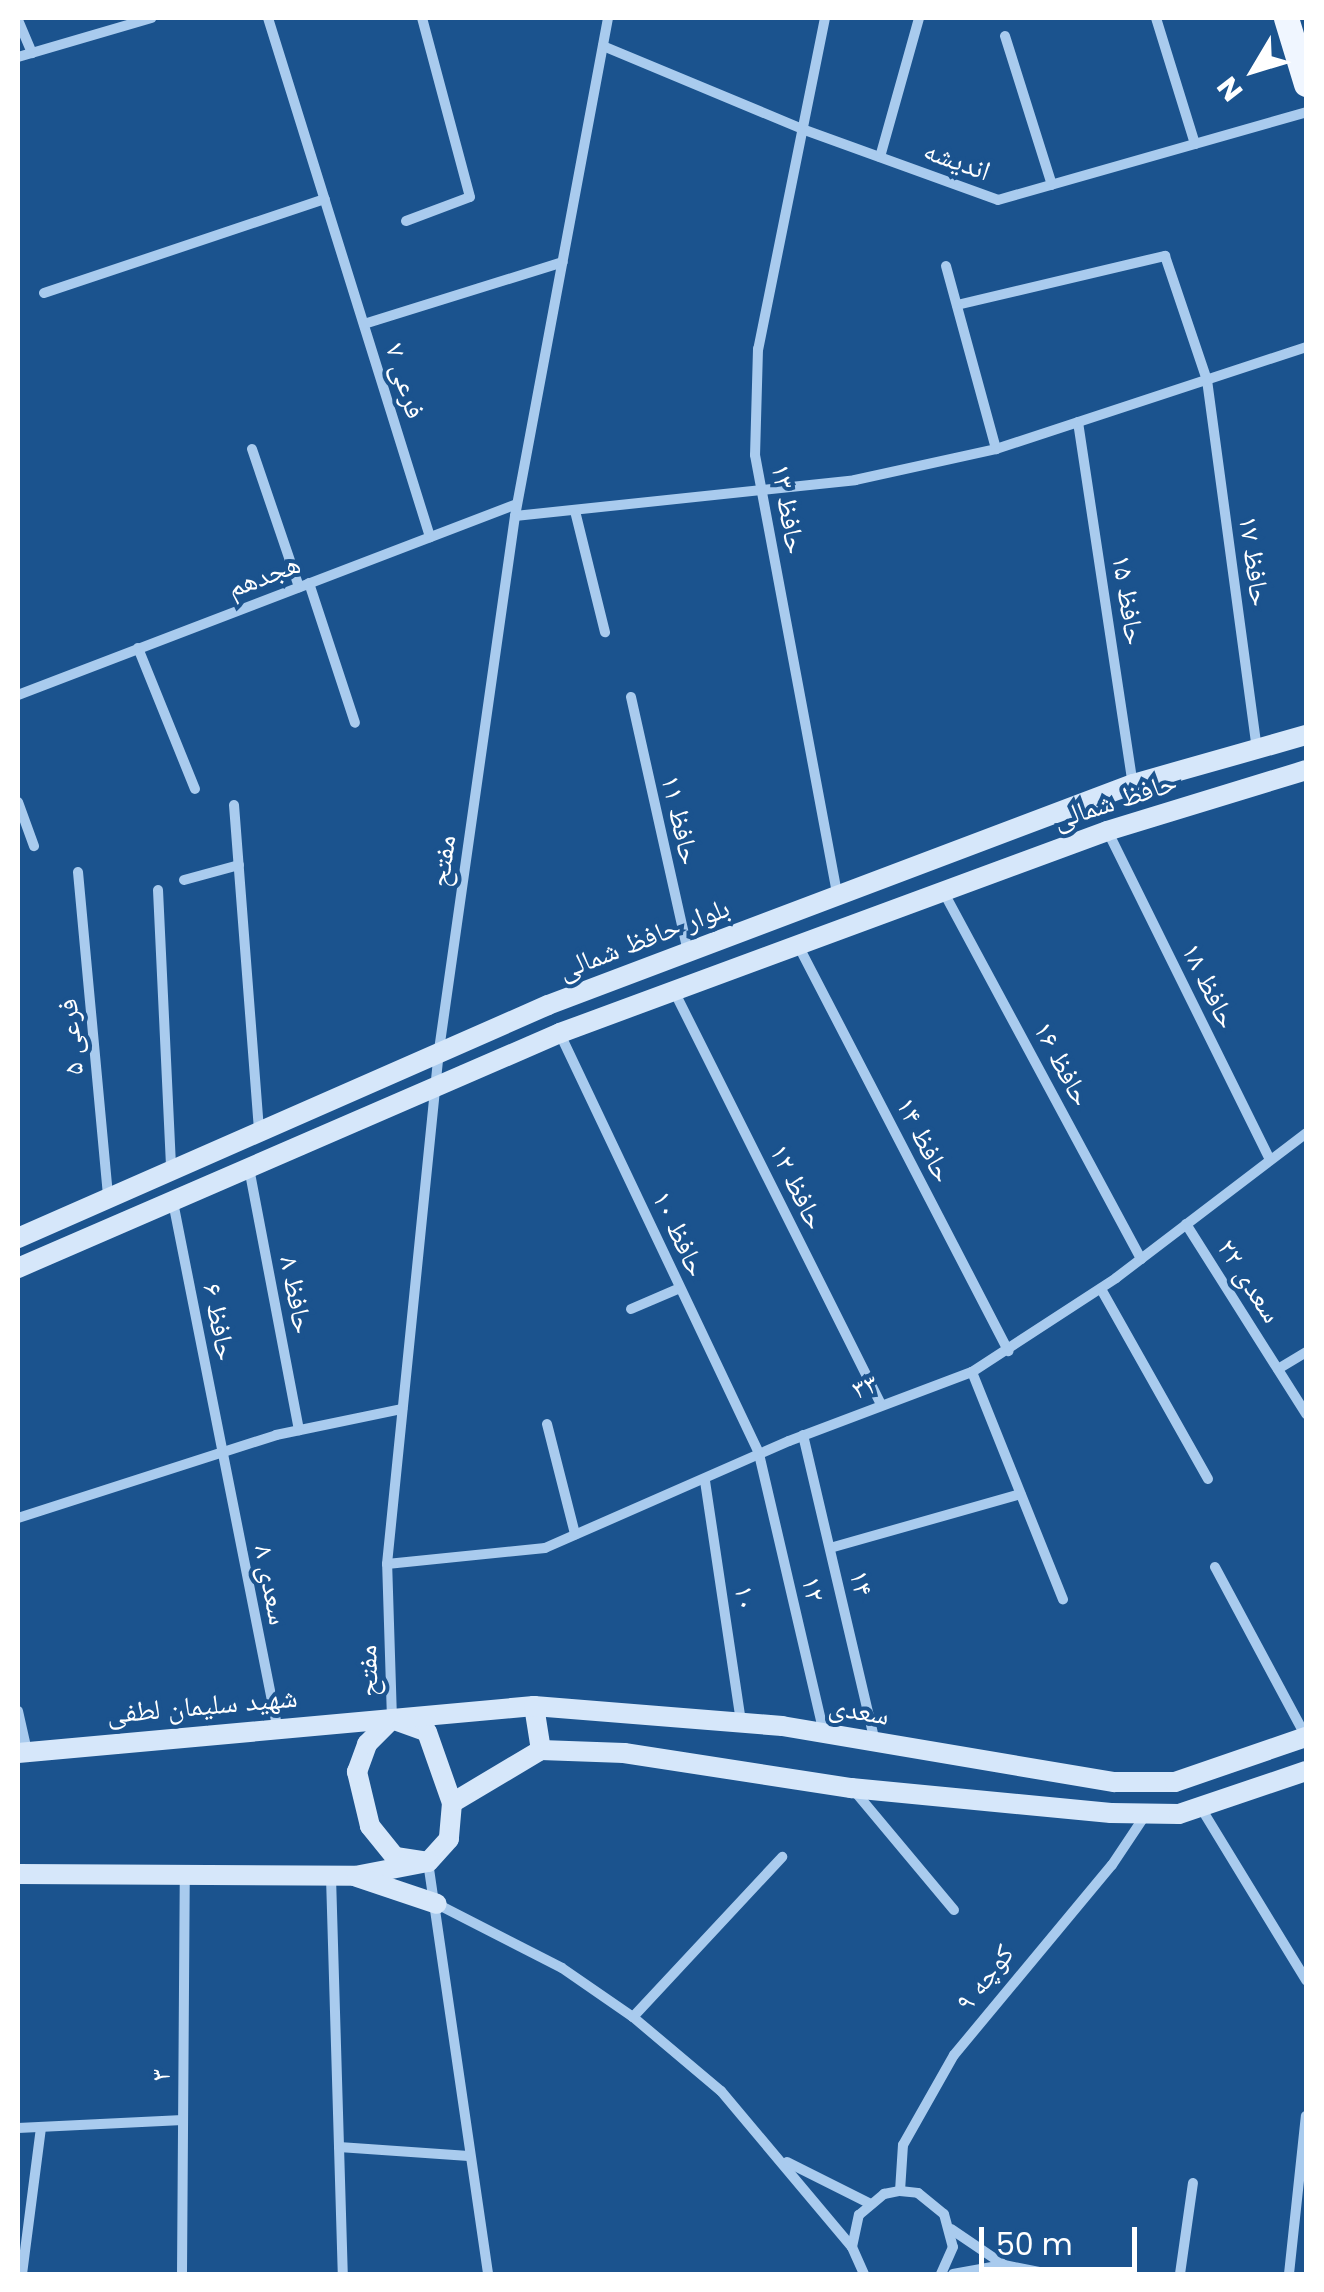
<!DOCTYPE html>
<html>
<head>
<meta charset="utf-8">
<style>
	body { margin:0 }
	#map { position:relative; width:1324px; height:2292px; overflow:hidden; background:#1b538e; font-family:Poppins,"Noto Naskh Arabic",sans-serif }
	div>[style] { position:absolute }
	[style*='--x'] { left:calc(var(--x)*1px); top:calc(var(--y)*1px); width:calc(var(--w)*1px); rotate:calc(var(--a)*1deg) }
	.street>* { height:10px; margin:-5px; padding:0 5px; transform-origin:5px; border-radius:5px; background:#a9cbee }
	.secondary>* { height:20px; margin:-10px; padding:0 10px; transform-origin:10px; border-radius:10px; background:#d6e7fa }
	.primary>* { height:25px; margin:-12.5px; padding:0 12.5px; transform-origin:12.5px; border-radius:12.5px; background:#f0f6ff }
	span { translate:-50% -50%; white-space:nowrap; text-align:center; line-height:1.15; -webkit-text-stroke:8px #1b538e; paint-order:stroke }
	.street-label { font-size:28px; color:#fff }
	.frame { position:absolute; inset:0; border:20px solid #fff; pointer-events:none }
	.north { position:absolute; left:1204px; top:20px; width:100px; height:100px; -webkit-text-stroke:8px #1b538e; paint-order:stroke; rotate:232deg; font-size:28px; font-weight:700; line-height:40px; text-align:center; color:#fff }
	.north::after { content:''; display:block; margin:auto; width:35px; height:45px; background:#fff; clip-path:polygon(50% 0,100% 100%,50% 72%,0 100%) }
	.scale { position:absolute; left:979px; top:2227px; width:158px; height:45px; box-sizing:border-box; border:5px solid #fff; border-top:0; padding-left:12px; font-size:30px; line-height:35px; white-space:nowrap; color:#fff; -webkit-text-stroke:8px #1b538e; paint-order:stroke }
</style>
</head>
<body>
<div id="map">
	<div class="street">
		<i style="--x:268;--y:18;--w:544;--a:72.66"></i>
		<i style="--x:825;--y:18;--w:338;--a:101.4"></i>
		<i style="--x:758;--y:349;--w:106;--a:91.6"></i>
		<i style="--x:755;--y:455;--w:448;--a:79.4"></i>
		<i style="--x:1156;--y:18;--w:132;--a:72.8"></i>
		<i style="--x:18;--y:20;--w:36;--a:67"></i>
		<i style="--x:1005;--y:36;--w:156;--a:72.5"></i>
		<i style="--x:603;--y:46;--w:216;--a:22.6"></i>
		<i style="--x:802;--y:129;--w:208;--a:19.9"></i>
		<i style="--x:998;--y:200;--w:320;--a:-15.9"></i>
		<i style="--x:18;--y:57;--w:139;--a:-16.3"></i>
		<i style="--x:880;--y:157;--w:144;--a:-74.3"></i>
		<i style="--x:406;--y:221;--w:68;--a:-20.6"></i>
		<i style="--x:470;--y:197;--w:185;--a:-105"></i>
		<i style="--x:946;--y:266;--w:190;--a:74.7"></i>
		<i style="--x:44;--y:293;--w:296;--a:-18.5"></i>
		<i style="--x:957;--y:305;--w:214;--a:-13.3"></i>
		<i style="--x:1165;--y:256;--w:131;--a:71.3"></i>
		<i style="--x:1207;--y:380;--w:371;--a:82.3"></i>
		<i style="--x:364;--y:324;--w:208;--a:-17.3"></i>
		<i style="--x:1078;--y:422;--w:366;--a:81.4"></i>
		<i style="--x:252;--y:449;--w:146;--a:71.2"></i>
		<i style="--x:575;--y:511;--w:125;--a:76.1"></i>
		<i style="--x:515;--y:516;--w:342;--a:-6"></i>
		<i style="--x:855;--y:480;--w:144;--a:-12.4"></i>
		<i style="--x:996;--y:449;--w:326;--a:-18.2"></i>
		<i style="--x:309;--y:583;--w:147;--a:71.8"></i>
		<i style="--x:138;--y:648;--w:152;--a:68"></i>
		<i style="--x:18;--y:695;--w:534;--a:-20.95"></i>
		<i style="--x:631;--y:697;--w:261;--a:77.4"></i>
		<i style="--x:18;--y:802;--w:47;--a:70"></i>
		<i style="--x:234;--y:805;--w:326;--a:85.6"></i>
		<i style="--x:1108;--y:832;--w:366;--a:63.7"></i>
		<i style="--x:78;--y:872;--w:327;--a:84.7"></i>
		<i style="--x:184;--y:880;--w:57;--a:-15.3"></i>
		<i style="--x:158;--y:890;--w:279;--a:87.3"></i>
		<i style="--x:943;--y:891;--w:418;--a:61.7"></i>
		<i style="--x:800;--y:949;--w:453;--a:62.6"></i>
		<i style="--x:674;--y:991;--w:463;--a:63.4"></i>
		<i style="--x:560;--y:1034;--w:465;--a:64.6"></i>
		<i style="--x:759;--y:1454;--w:286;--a:76.9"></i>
		<i style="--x:249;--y:1168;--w:267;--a:79.2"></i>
		<i style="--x:173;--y:1202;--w:534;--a:78.77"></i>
		<i style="--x:1186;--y:1224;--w:225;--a:57.7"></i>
		<i style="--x:1101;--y:1289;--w:218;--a:60.6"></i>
		<i style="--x:631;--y:1309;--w:53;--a:-23.2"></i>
		<i style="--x:1278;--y:1369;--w:33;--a:-31"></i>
		<i style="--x:972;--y:1372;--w:245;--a:68.2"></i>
		<i style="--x:547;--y:1424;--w:114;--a:75.7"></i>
		<i style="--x:803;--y:1435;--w:314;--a:76.8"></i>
		<i style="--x:705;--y:1481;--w:244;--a:81.5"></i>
		<i style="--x:18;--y:1518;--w:271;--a:-17.8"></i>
		<i style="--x:276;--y:1435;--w:129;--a:-11.7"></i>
		<i style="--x:830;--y:1548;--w:198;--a:-15.8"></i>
		<i style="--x:387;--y:1564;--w:159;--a:-5.8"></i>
		<i style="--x:545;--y:1548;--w:266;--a:-23.7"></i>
		<i style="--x:789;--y:1441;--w:196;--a:-20.7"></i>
		<i style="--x:972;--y:1372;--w:172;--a:-33.1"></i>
		<i style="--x:1116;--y:1278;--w:239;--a:-37.3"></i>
		<i style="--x:1215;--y:1567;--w:193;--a:61.8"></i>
		<i style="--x:18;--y:1711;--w:41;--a:77.3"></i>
		<i style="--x:392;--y:1719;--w:155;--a:-91.8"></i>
		<i style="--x:387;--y:1564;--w:517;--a:-84.22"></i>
		<i style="--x:439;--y:1050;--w:539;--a:-81.9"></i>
		<i style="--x:515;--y:516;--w:507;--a:-79.42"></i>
		<i style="--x:852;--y:1788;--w:159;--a:50.1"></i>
		<i style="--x:1201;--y:1808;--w:202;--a:58.6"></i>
		<i style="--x:428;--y:1862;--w:416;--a:81.7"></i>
		<i style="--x:331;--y:1877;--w:397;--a:88.3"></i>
		<i style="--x:437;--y:1904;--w:140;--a:27.1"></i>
		<i style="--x:562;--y:1968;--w:86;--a:34.6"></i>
		<i style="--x:633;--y:2017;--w:115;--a:40.1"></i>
		<i style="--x:721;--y:2091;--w:204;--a:50"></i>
		<i style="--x:633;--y:2017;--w:219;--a:-47"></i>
		<i style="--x:18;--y:2128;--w:165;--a:-2.8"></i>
		<i style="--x:339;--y:2147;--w:130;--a:4"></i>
		<i style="--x:787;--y:2162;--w:92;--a:26.6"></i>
		<i style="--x:900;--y:2191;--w:46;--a:-86.3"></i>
		<i style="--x:903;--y:2145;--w:103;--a:-60.5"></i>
		<i style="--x:954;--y:2055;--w:247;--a:-50.3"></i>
		<i style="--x:1112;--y:1865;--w:61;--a:-56.3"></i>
		<i style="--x:951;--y:2229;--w:64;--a:34.2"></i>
		<i style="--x:1004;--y:2265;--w:46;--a:11.3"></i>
		<i style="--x:22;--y:2274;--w:148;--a:-82.6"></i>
		<i style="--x:182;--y:2274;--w:398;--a:-89.6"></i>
		<i style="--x:864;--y:2274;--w:30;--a:-114"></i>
		<i style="--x:852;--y:2247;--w:33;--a:-78"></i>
		<i style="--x:859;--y:2215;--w:33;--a:-40"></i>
		<i style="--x:884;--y:2194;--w:16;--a:-11"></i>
		<i style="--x:900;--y:2191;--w:18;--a:6"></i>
		<i style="--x:918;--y:2193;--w:33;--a:39"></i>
		<i style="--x:944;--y:2214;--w:34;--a:75"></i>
		<i style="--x:953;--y:2247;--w:30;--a:114"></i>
		<i style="--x:953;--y:2274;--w:51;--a:-10.2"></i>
		<i style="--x:1180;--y:2274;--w:92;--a:-81.9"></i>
		<i style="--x:1289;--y:2274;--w:159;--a:-83.9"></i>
	</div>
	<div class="secondary">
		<i style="--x:18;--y:1238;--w:579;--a:-23.73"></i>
		<i style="--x:548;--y:1005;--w:625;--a:-20.7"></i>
		<i style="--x:1133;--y:784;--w:180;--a:-15.8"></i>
		<i style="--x:18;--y:1268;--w:591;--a:-23.44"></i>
		<i style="--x:560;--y:1033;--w:583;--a:-20.27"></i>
		<i style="--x:1107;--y:831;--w:208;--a:-17"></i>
		<i style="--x:534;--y:1706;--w:45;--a:81"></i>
		<i style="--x:392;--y:1719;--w:37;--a:20"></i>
		<i style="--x:427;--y:1732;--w:75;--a:70.6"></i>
		<i style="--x:452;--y:1803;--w:36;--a:95"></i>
		<i style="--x:449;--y:1839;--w:31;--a:132"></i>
		<i style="--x:428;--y:1862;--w:33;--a:-171"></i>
		<i style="--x:395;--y:1857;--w:40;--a:-129"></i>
		<i style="--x:370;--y:1826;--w:56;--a:-103.5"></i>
		<i style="--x:357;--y:1772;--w:30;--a:-70"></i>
		<i style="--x:367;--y:1744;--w:35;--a:-45"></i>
		<i style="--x:18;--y:1753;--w:518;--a:-5.2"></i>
		<i style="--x:534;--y:1706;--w:249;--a:4.6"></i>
		<i style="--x:782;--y:1726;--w:337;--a:9.6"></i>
		<i style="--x:1114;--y:1782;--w:61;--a:0"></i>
		<i style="--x:1175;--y:1782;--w:139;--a:-19"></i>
		<i style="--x:452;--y:1803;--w:104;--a:-30.8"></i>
		<i style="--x:541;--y:1750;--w:83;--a:2.1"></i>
		<i style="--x:624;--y:1753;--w:230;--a:8.8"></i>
		<i style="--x:851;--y:1788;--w:261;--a:5.5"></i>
		<i style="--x:1111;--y:1813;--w:68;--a:0.8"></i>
		<i style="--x:1179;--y:1814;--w:134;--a:-18.7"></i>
		<i style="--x:18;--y:1874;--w:337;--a:0.3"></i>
		<i style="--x:355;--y:1876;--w:74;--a:-10.9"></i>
		<i style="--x:357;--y:1877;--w:84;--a:18.6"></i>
	</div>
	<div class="primary">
		<i style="--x:1286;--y:18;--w:69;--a:73.1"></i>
	</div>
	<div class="street-label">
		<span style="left:957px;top:161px;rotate:20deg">اندیشه</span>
		<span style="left:405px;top:381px;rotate:73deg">فرعی ۷</span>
		<span style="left:788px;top:509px;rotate:80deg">حافظ ۱۳</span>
		<span style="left:1254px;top:561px;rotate:82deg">حافظ ۱۷</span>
		<span style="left:264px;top:576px;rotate:-21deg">هجدهم</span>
		<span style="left:1128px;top:600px;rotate:81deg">حافظ ۱۵</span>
		<span style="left:1115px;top:801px;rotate:-18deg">حافظ شمالی</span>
		<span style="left:680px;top:820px;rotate:77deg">حافظ ۱۱</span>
		<span style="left:443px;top:861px;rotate:-82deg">مفتح</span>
		<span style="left:644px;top:939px;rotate:-21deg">بلوار حافظ شمالی</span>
		<span style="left:1209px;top:986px;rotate:64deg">حافظ ۱۸</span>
		<span style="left:71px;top:1037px;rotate:-95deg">فرعی ۵</span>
		<span style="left:1062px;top:1064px;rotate:62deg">حافظ ۱۶</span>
		<span style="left:924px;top:1140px;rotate:63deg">حافظ ۱۴</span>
		<span style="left:797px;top:1187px;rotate:64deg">حافظ ۱۲</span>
		<span style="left:679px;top:1234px;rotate:65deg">حافظ ۱۰</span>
		<span style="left:1249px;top:1281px;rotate:57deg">سعدی ۲۲</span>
		<span style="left:296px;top:1295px;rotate:79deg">حافظ ۸</span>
		<span style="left:219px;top:1322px;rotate:79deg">حافظ ۶</span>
		<span style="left:865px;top:1387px;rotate:-21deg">۳۳</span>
		<span style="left:861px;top:1583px;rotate:77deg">۱۴</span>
		<span style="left:271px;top:1585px;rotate:79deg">سعدی ۸</span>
		<span style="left:813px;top:1589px;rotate:77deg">۱۲</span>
		<span style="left:745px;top:1598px;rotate:82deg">۱۰</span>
		<span style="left:368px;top:1671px;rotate:-92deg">مفتح</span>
		<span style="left:202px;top:1706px;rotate:-5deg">شهید سلیمان لطفی</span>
		<span style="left:859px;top:1711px;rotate:10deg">سعدی</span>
		<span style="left:985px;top:1978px;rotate:-52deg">کوچه ۹</span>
		<span style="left:161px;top:2075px;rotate:-90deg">۳</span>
	</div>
	<div class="frame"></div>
	<div class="north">N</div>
	<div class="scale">50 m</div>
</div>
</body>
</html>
